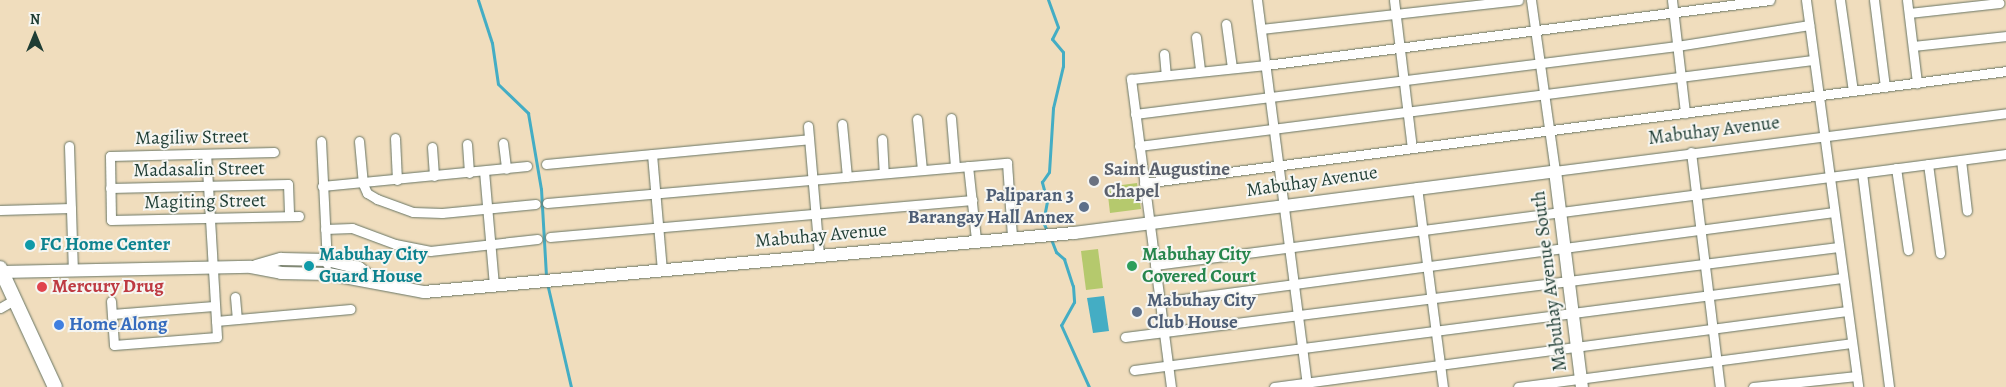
<!DOCTYPE html>
<html>
<head>
<meta charset="utf-8">
<style>
	body { margin:0 }
	#map { position:relative; width:2006px; height:387px; overflow:hidden; background:#f0ddbd; font-family:Alegreya,serif }
	div>[style] { position:absolute }
	[style*='--x'] { left:calc(var(--x)*1px); top:calc(var(--y)*1px); width:calc(var(--w)*1px); rotate:calc(var(--a)*1deg) }
	.green>* { inset:0; background:#b5c96d }
	.water>* { inset:0; background:#44adc4 }
	.stream>* { height:3px; margin:-1.5px; padding:0 1.5px; transform-origin:1.5px; border-radius:1.5px; background:#44adc4 }
	.roads { filter:drop-shadow(0 0 1px #687564) drop-shadow(0 0 1px #687564) }
	.street>* { height:9px; margin:-4.5px; padding:0 4.5px; transform-origin:4.5px; border-radius:4.5px; background:#fff }
	.secondary>* { height:12px; margin:-6px; padding:0 6px; transform-origin:6px; border-radius:6px; background:#fff }
	.primary>* { height:14px; margin:-7px; padding:0 7px; transform-origin:7px; border-radius:7px; background:#fff }
	.dots>* { width:14px; height:14px; translate:-50% -50%; box-sizing:border-box; border:2px solid #f6f6f2; border-radius:50% }
	span { translate:-50% -50%; white-space:nowrap; text-align:center; line-height:1.15; -webkit-text-stroke:4px #f6f6f2; paint-order:stroke }
	.street-label { font-size:19px; color:#1f3d34 }
	.worship-label { font-size:19px; color:#5b616d; font-weight:700 }
	.left { translate:0 -50%; text-align:left }
	.service-label { font-size:19px; color:#4e5e75; font-weight:700 }
	.right { translate:-100% -50%; text-align:right }
	.culture-label { font-size:19px; color:#0d838f; font-weight:700 }
	.leisure-label { font-size:19px; color:#27864d; font-weight:700 }
	.health-label { font-size:19px; color:#be3a42; font-weight:700 }
	.shop-label { font-size:19px; color:#366cbe; font-weight:700 }
	.north { position:absolute; left:10px; top:10px; width:50px; height:50px; -webkit-text-stroke:4px #f6f6f2; paint-order:stroke; rotate:0deg; font-size:14px; font-weight:700; line-height:20px; text-align:center; color:#1f3d34 }
	.north::after { content:''; display:block; margin:auto; width:18px; height:22px; background:#1f3d34; clip-path:polygon(50% 0,100% 100%,50% 72%,0 100%) }
</style>
</head>
<body>
<div id="map">
	<div class="green">
		<i style="clip-path:polygon(1137px 183px,1141px 209px,1110px 213px,1107px 187px)"></i>
		<i style="clip-path:polygon(1098px 249px,1103px 288px,1086px 290px,1081px 251px)"></i>
	</div>
	<div class="water">
		<i style="clip-path:polygon(1104px 296px,1109px 331px,1093px 333px,1087px 298px)"></i>
	</div>
	<div class="stream">
		<i style="--x:478;--y:0;--w:45;--a:72"></i>
		<i style="--x:492;--y:43;--w:41;--a:81.7"></i>
		<i style="--x:498;--y:84;--w:42;--a:44"></i>
		<i style="--x:528;--y:113;--w:77;--a:80.3"></i>
		<i style="--x:541;--y:189;--w:88;--a:86.7"></i>
		<i style="--x:1048;--y:233;--w:12;--a:-114"></i>
		<i style="--x:1043;--y:222;--w:21;--a:-79"></i>
		<i style="--x:1047;--y:201;--w:20;--a:-105"></i>
		<i style="--x:1042;--y:182;--w:12;--a:-55"></i>
		<i style="--x:1049;--y:172;--w:64;--a:-86.4"></i>
		<i style="--x:1053;--y:108;--w:43;--a:-76.6"></i>
		<i style="--x:1063;--y:66;--w:14;--a:-90"></i>
		<i style="--x:1063;--y:52;--w:17;--a:-130"></i>
		<i style="--x:1052;--y:39;--w:13;--a:-63"></i>
		<i style="--x:1058;--y:27;--w:29;--a:-110"></i>
		<i style="--x:1051;--y:239;--w:14;--a:69"></i>
		<i style="--x:1056;--y:252;--w:11;--a:41"></i>
		<i style="--x:1064;--y:259;--w:28;--a:72"></i>
		<i style="--x:1073;--y:286;--w:16;--a:86"></i>
		<i style="--x:1074;--y:302;--w:26;--a:119"></i>
		<i style="--x:1061;--y:325;--w:68;--a:65.7"></i>
		<i style="--x:547;--y:283;--w:107;--a:77"></i>
	</div>
	<div class="roads">
		<div class="street">
			<i style="--x:1257;--y:0;--w:390;--a:82.6"></i>
			<i style="--x:1394;--y:0;--w:149;--a:83.1"></i>
			<i style="--x:1531;--y:0;--w:173;--a:82"></i>
			<i style="--x:1555;--y:171;--w:455;--a:-7.3"></i>
			<i style="--x:1672;--y:0;--w:114;--a:83.4"></i>
			<i style="--x:1806;--y:0;--w:390;--a:82.3"></i>
			<i style="--x:1840;--y:0;--w:92;--a:81.9"></i>
			<i style="--x:1874;--y:0;--w:88;--a:82.8"></i>
			<i style="--x:1907;--y:0;--w:84;--a:83.1"></i>
			<i style="--x:1909;--y:13;--w:91;--a:-6.3"></i>
			<i style="--x:1226;--y:24;--w:44;--a:82.2"></i>
			<i style="--x:1261;--y:29;--w:259;--a:-6.4"></i>
			<i style="--x:1196;--y:37;--w:34;--a:83"></i>
			<i style="--x:1913;--y:46;--w:94;--a:-6.1"></i>
			<i style="--x:1164;--y:54;--w:21;--a:85"></i>
			<i style="--x:1135;--y:114;--w:546;--a:-7.15"></i>
			<i style="--x:1677;--y:46;--w:134;--a:-9"></i>
			<i style="--x:951;--y:118;--w:49;--a:85.3"></i>
			<i style="--x:917;--y:119;--w:51;--a:84.4"></i>
			<i style="--x:842;--y:124;--w:53;--a:84.6"></i>
			<i style="--x:808;--y:126;--w:129;--a:85.1"></i>
			<i style="--x:395;--y:138;--w:42;--a:87.3"></i>
			<i style="--x:882;--y:139;--w:34;--a:87"></i>
			<i style="--x:321;--y:141;--w:123;--a:87.2"></i>
			<i style="--x:359;--y:141;--w:43;--a:84.7"></i>
			<i style="--x:363;--y:184;--w:10;--a:66"></i>
			<i style="--x:367;--y:193;--w:12;--a:31"></i>
			<i style="--x:377;--y:199;--w:38;--a:20"></i>
			<i style="--x:413;--y:212;--w:29;--a:2"></i>
			<i style="--x:442;--y:213;--w:94;--a:-5.5"></i>
			<i style="--x:503;--y:143;--w:26;--a:83"></i>
			<i style="--x:467;--y:144;--w:29;--a:86"></i>
			<i style="--x:69;--y:146;--w:124;--a:88.2"></i>
			<i style="--x:1139;--y:146;--w:679;--a:-7.27"></i>
			<i style="--x:432;--y:147;--w:29;--a:86"></i>
			<i style="--x:274;--y:152;--w:164;--a:178.6"></i>
			<i style="--x:110;--y:156;--w:64;--a:89.1"></i>
			<i style="--x:111;--y:220;--w:188;--a:-1.2"></i>
			<i style="--x:1691;--y:152;--w:237;--a:83"></i>
			<i style="--x:652;--y:154;--w:116;--a:85.1"></i>
			<i style="--x:1961;--y:160;--w:51;--a:83.3"></i>
			<i style="--x:546;--y:164;--w:264;--a:-5.4"></i>
			<i style="--x:1928;--y:164;--w:90;--a:82.3"></i>
			<i style="--x:968;--y:166;--w:74;--a:83.8"></i>
			<i style="--x:1896;--y:168;--w:83;--a:81.7"></i>
			<i style="--x:484;--y:171;--w:115;--a:85"></i>
			<i style="--x:1862;--y:173;--w:216;--a:82.8"></i>
			<i style="--x:1144;--y:183;--w:869;--a:-7.4"></i>
			<i style="--x:322;--y:186;--w:206;--a:-5.6"></i>
			<i style="--x:1417;--y:187;--w:202;--a:82.6"></i>
			<i style="--x:110;--y:188;--w:178;--a:-1.3"></i>
			<i style="--x:288;--y:184;--w:32;--a:88"></i>
			<i style="--x:547;--y:203;--w:462;--a:-5"></i>
			<i style="--x:1007;--y:163;--w:74;--a:86.1"></i>
			<i style="--x:0;--y:210;--w:71;--a:-1.6"></i>
			<i style="--x:325;--y:229;--w:27;--a:-2"></i>
			<i style="--x:352;--y:228;--w:46;--a:20.4"></i>
			<i style="--x:395;--y:244;--w:36;--a:11"></i>
			<i style="--x:430;--y:251;--w:108;--a:-6.4"></i>
			<i style="--x:550;--y:237;--w:424;--a:-5"></i>
			<i style="--x:1155;--y:265;--w:858;--a:-7.43"></i>
			<i style="--x:235;--y:297;--w:22;--a:85"></i>
			<i style="--x:111;--y:301;--w:44;--a:86.1"></i>
			<i style="--x:114;--y:345;--w:103;--a:-4.4"></i>
			<i style="--x:217;--y:337;--w:183;--a:-93.4"></i>
			<i style="--x:1160;--y:302;--w:680;--a:-7.61"></i>
			<i style="--x:0;--y:308;--w:16;--a:-30"></i>
			<i style="--x:112;--y:314;--w:102;--a:-4.5"></i>
			<i style="--x:216;--y:321;--w:135;--a:-5.1"></i>
			<i style="--x:1125;--y:337;--w:719;--a:-7.19"></i>
			<i style="--x:1134;--y:370;--w:714;--a:-7.4"></i>
			<i style="--x:1171;--y:387;--w:311;--a:-97.4"></i>
			<i style="--x:1131;--y:79;--w:136;--a:-5.9"></i>
			<i style="--x:1266;--y:65;--w:508;--a:-7.35"></i>
			<i style="--x:1274;--y:387;--w:578;--a:-7.56"></i>
			<i style="--x:1518;--y:387;--w:336;--a:-7.5"></i>
			<i style="--x:1753;--y:387;--w:104;--a:-6.1"></i>
		</div>
		<div class="secondary">
			<i style="--x:256;--y:266;--w:26;--a:-16"></i>
			<i style="--x:281;--y:259;--w:46;--a:1.2"></i>
			<i style="--x:327;--y:260;--w:33;--a:14"></i>
			<i style="--x:359;--y:268;--w:20;--a:37"></i>
			<i style="--x:2;--y:272;--w:249;--a:-1.2"></i>
			<i style="--x:251;--y:267;--w:31;--a:11"></i>
			<i style="--x:281;--y:273;--w:47;--a:1.2"></i>
			<i style="--x:328;--y:274;--w:98;--a:10.6"></i>
			<i style="--x:424;--y:292;--w:653;--a:-5.19"></i>
			<i style="--x:1074;--y:233;--w:485;--a:-7.3"></i>
			<i style="--x:1555;--y:171;--w:218;--a:82.9"></i>
		</div>
		<div class="primary">
			<i style="--x:0;--y:268;--w:131;--a:65.2"></i>
		</div>
	</div>
	<div class="dots">
		<i style="left:1094px;top:181px;background:#6b7280"></i>
		<i style="left:1084px;top:207px;background:#5c6f8a"></i>
		<i style="left:30px;top:245px;background:#0f9aa8"></i>
		<i style="left:309px;top:266px;background:#0f9aa8"></i>
		<i style="left:1132px;top:266px;background:#2e9e5b"></i>
		<i style="left:42px;top:287px;background:#e0444e"></i>
		<i style="left:1137px;top:312px;background:#5c6f8a"></i>
		<i style="left:59px;top:325px;background:#3f7fe0"></i>
	</div>
	<div class="street-label">
		<span style="left:1714px;top:131px;rotate:-7deg">Mabuhay Avenue</span>
		<span style="left:192px;top:138px;rotate:-1deg">Magiliw Street</span>
		<span style="left:199px;top:170px;rotate:-1deg">Madasalin Street</span>
		<span style="left:1312px;top:182px;rotate:-8deg">Mabuhay Avenue</span>
		<span style="left:205px;top:202px;rotate:-1deg">Magiting Street</span>
		<span style="left:821px;top:236px;rotate:-5deg">Mabuhay Avenue</span>
		<span style="left:1550px;top:281px;rotate:-97deg">Mabuhay Avenue South</span>
	</div>
	<div class="worship-label">
		<span class="left" style="left:1104px;top:181px">Saint Augustine<br>Chapel</span>
	</div>
	<div class="service-label">
		<span class="right" style="left:1074px;top:207px">Paliparan 3<br>Barangay Hall Annex</span>
		<span class="left" style="left:1147px;top:312px">Mabuhay City<br>Club House</span>
	</div>
	<div class="culture-label">
		<span class="left" style="left:40px;top:245px">FC Home Center</span>
		<span class="left" style="left:319px;top:266px">Mabuhay City<br>Guard House</span>
	</div>
	<div class="leisure-label">
		<span class="left" style="left:1142px;top:266px">Mabuhay City<br>Covered Court</span>
	</div>
	<div class="health-label">
		<span class="left" style="left:52px;top:287px">Mercury Drug</span>
	</div>
	<div class="shop-label">
		<span class="left" style="left:69px;top:325px">Home Along</span>
	</div>
	<div class="north">N</div>
</div>
</body>
</html>
